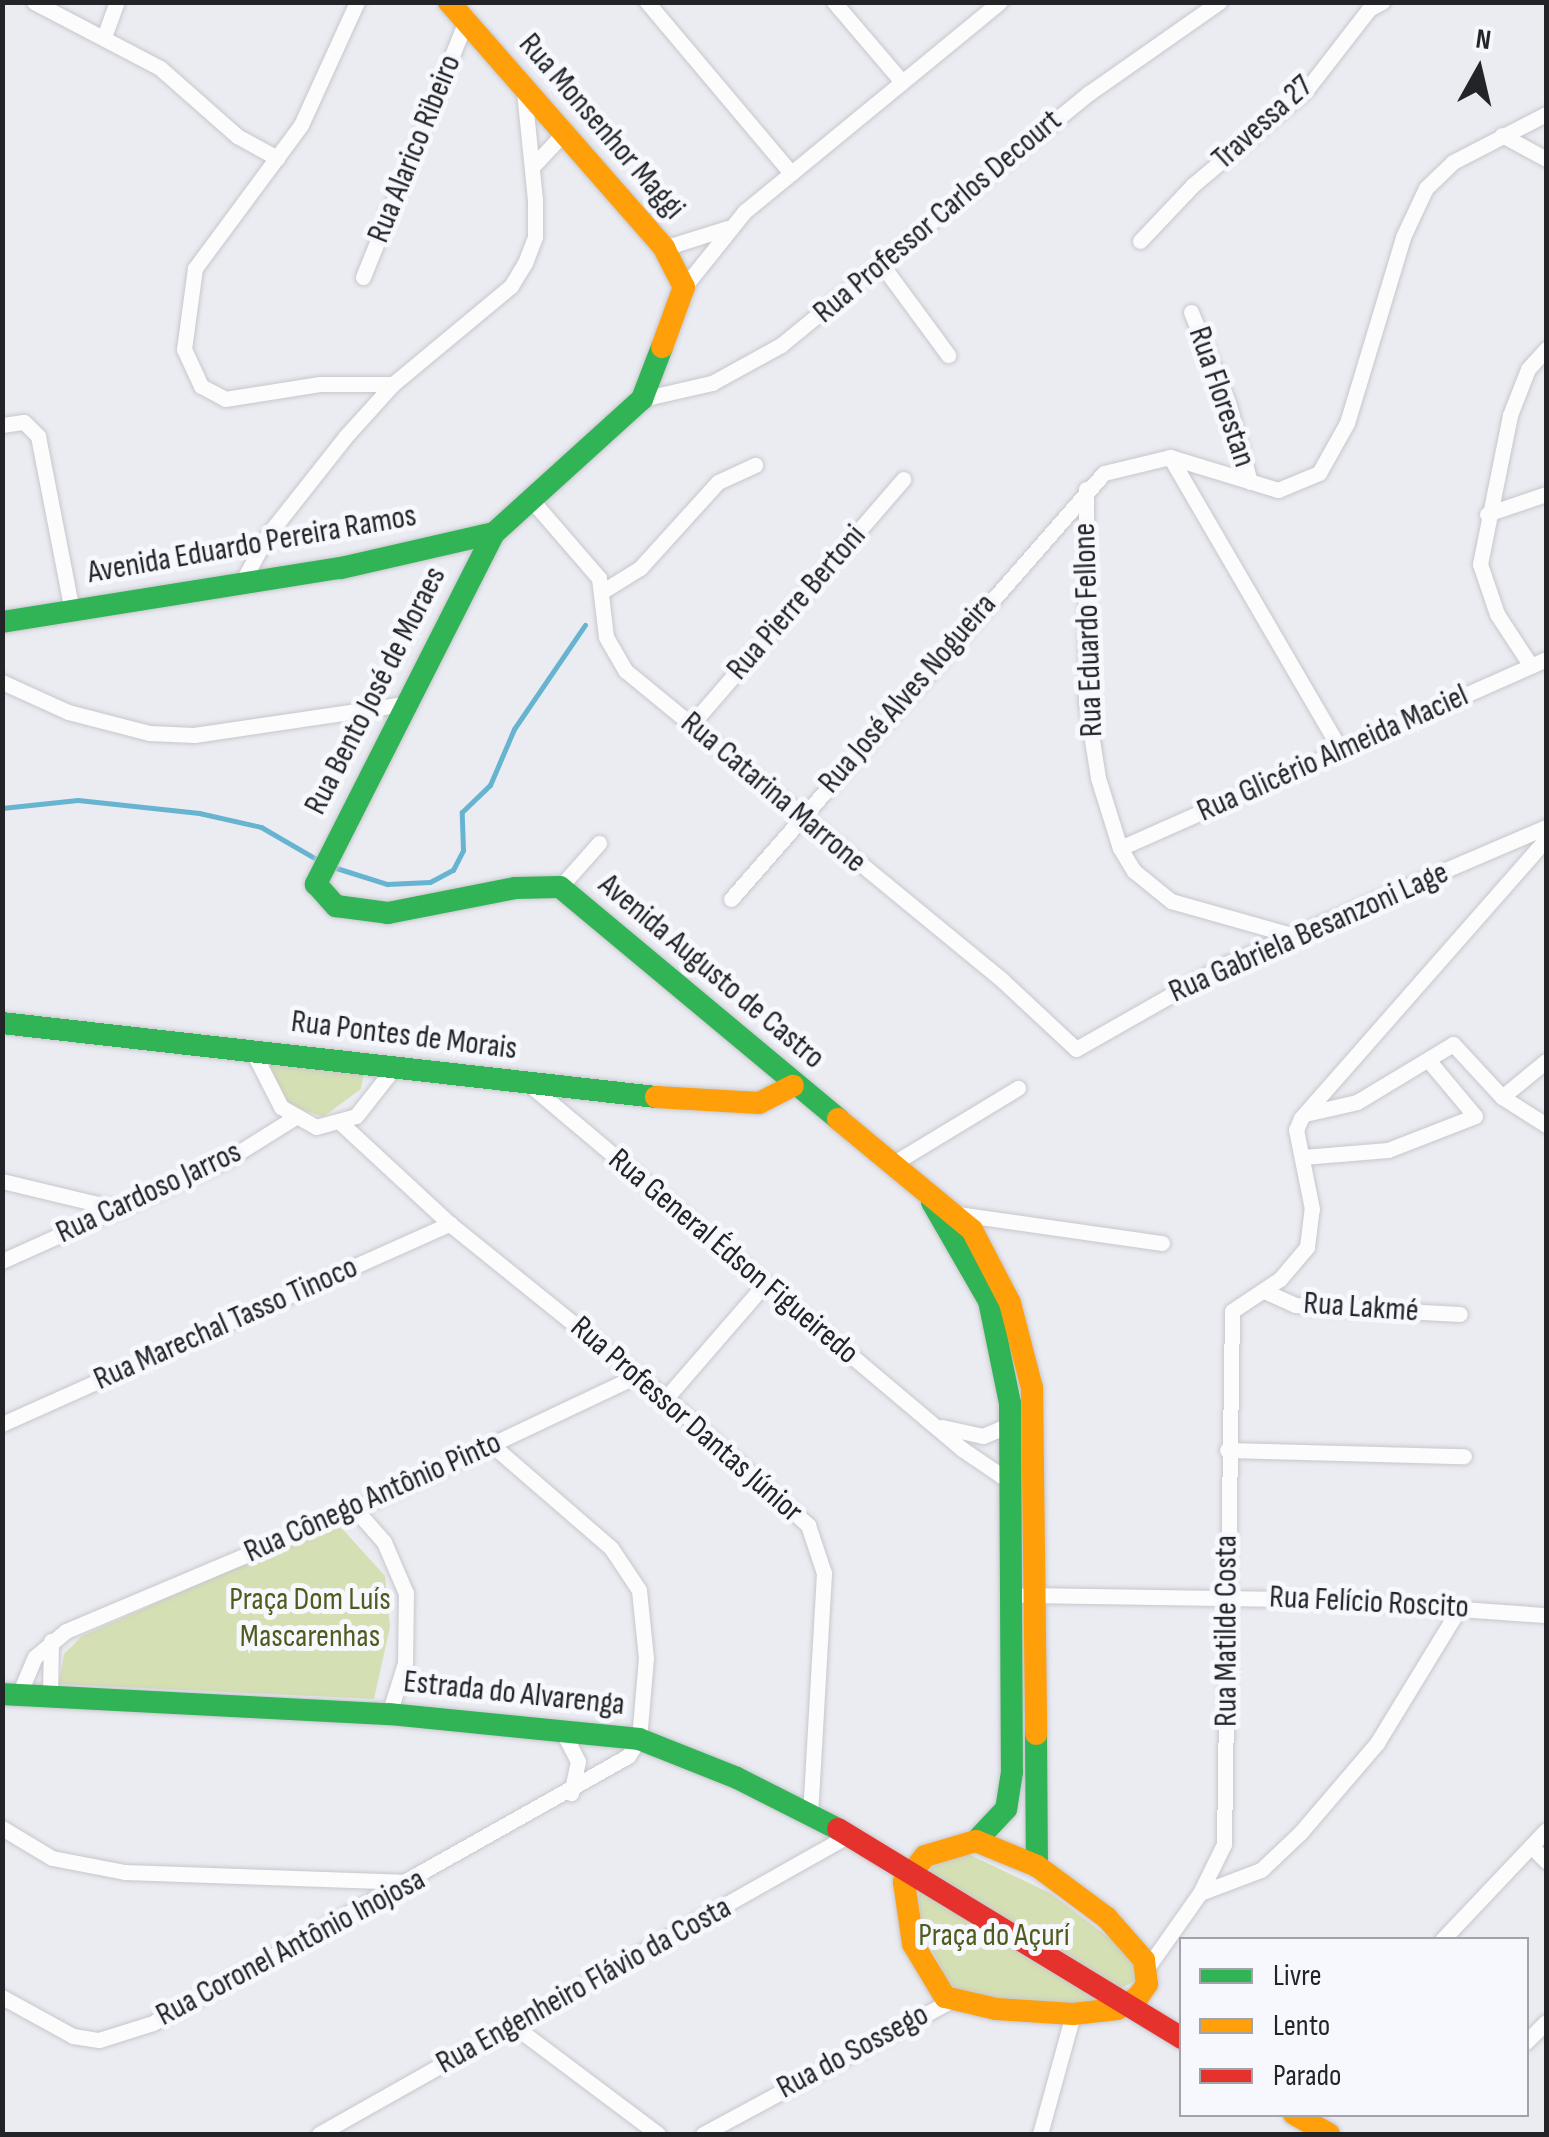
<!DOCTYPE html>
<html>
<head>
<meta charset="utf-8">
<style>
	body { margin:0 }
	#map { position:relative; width:1549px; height:2137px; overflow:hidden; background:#ebecf2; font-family:"Sofia Sans Condensed",sans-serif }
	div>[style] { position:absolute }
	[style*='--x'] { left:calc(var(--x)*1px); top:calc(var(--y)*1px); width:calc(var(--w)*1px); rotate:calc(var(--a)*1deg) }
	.green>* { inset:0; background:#d5dfb4 }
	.stream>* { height:5px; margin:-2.5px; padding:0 2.5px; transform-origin:2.5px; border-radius:2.5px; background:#67b4d1 }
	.roads { filter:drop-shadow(0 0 2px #c6c7cc) drop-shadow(0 0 2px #c6c7cc) }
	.street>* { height:15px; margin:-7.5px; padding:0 7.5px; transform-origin:7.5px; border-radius:7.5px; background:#fcfcfd }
	.fast>* { height:22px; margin:-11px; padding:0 11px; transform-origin:11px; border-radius:11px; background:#30b455 }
	.slow>* { height:22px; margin:-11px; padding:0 11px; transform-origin:11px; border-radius:11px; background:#ff9f0a }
	.jam>* { height:22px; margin:-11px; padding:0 11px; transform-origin:11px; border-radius:11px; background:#e5322d }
	span { translate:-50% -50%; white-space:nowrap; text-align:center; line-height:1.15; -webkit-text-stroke:10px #f6f8fe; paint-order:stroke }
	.street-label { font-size:32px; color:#232428 }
	.park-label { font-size:32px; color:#505a1d }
	.frame { position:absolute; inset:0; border:5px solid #232428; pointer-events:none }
	.legend { position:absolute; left:1179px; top:1937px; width:350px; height:180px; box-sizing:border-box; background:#f6f8fe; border:2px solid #a2a3a8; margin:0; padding:12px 18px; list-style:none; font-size:30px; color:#232428 }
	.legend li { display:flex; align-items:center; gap:20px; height:50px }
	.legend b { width:50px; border:2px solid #a2a3a8 }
	.north { position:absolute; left:1429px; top:20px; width:100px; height:100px; -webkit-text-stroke:8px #f6f8fe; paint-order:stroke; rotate:8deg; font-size:28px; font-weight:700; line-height:40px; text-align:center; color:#232428 }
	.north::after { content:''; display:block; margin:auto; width:35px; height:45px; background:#232428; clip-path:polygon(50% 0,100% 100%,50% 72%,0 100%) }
</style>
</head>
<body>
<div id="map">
	<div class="green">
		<i style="clip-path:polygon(269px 1064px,364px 1072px,361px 1089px,323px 1117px,287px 1104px)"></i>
		<i style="clip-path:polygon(337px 1523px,385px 1576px,390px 1627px,374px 1699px,59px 1684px,64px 1654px,82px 1636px)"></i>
		<i style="clip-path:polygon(964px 1852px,1050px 1893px,1129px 1953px,1139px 1967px,1137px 1980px,1080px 2009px,956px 1998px,921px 1929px,916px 1902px,936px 1857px)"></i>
	</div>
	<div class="stream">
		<i style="--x:2;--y:808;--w:76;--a:-6"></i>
		<i style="--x:78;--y:800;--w:122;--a:6.1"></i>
		<i style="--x:199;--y:813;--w:64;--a:12.7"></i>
		<i style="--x:261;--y:827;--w:66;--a:30.1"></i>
		<i style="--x:333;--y:867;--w:57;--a:17.5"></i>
		<i style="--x:387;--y:884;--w:43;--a:-2.7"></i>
		<i style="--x:430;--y:882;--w:26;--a:-28"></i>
		<i style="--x:453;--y:870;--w:22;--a:-63"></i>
		<i style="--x:463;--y:850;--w:38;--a:-92"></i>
		<i style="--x:462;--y:812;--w:39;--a:-44"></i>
		<i style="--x:490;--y:785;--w:61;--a:-66.8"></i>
		<i style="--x:514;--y:729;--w:126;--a:-55.7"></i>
	</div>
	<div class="roads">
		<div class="street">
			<i style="--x:34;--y:2;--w:142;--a:27.6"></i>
			<i style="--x:160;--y:68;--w:103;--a:41.4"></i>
			<i style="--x:237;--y:136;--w:46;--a:28.8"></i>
			<i style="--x:357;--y:2;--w:135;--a:114.5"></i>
			<i style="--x:301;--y:125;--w:178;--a:126.5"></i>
			<i style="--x:195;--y:268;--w:82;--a:97.7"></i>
			<i style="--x:184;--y:349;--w:41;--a:65.3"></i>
			<i style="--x:201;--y:386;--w:27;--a:28"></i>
			<i style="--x:225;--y:399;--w:96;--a:-9"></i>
			<i style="--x:320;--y:384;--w:73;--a:0"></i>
			<i style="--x:647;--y:2;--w:224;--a:49.9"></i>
			<i style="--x:834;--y:2;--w:105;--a:49.6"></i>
			<i style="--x:104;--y:37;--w:37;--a:-70"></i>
			<i style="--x:1502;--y:135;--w:50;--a:28.6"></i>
			<i style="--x:533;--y:166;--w:41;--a:-47"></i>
			<i style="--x:1140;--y:241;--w:77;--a:-46.6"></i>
			<i style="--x:1193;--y:185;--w:149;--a:-40.1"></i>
			<i style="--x:1307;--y:89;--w:101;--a:-52.2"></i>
			<i style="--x:1369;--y:9;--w:15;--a:-28"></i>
			<i style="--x:664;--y:248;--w:67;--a:-17.4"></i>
			<i style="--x:882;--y:265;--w:112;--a:53.7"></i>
			<i style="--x:363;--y:277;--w:276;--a:-68.1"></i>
			<i style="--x:684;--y:287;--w:96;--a:-51.3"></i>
			<i style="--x:744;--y:212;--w:331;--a:-39.4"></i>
			<i style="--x:1191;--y:312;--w:97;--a:67.7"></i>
			<i style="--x:1228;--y:402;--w:83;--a:74.6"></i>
			<i style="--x:642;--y:399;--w:72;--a:-12.9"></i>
			<i style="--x:712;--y:383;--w:79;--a:-28.8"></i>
			<i style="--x:781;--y:345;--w:398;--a:-39.3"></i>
			<i style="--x:1089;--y:93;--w:159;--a:-35"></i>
			<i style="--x:2;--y:425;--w:22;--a:-8"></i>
			<i style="--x:24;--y:422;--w:20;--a:45"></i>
			<i style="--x:38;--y:436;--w:178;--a:79"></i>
			<i style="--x:1170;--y:457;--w:340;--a:59.8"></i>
			<i style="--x:1086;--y:489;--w:213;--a:90"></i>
			<i style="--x:1086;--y:702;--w:77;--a:81"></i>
			<i style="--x:1098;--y:778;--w:73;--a:72.6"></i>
			<i style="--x:1120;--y:848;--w:27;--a:59"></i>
			<i style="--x:1134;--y:871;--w:48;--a:39"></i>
			<i style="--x:1171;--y:901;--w:125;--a:15.8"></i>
			<i style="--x:529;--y:497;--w:107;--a:49.2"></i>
			<i style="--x:599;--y:578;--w:59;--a:83.2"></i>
			<i style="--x:606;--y:637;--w:39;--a:60"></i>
			<i style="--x:626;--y:671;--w:487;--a:39.4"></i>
			<i style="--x:1002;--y:980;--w:101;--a:43"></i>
			<i style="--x:1076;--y:1049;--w:170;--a:-29.6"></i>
			<i style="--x:1224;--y:965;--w:350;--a:-23.2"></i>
			<i style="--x:1487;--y:514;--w:62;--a:-18.7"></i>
			<i style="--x:240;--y:586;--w:57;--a:-61.6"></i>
			<i style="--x:267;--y:536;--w:127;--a:-51.7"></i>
			<i style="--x:346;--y:436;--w:70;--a:-47.9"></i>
			<i style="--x:393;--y:384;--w:153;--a:-39.7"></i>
			<i style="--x:511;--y:286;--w:27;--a:-59"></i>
			<i style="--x:525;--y:263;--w:28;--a:-69"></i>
			<i style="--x:535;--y:237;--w:37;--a:-90"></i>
			<i style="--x:535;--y:200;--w:110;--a:-95.8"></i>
			<i style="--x:603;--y:591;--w:44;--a:-31.9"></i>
			<i style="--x:640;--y:568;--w:116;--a:-47.8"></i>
			<i style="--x:718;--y:482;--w:41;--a:-24.7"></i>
			<i style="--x:1531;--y:666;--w:62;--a:-123.2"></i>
			<i style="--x:1497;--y:614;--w:53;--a:-108.8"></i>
			<i style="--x:1480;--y:564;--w:152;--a:-78.6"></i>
			<i style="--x:1510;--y:415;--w:49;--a:-68.6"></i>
			<i style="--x:1528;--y:369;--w:27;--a:-48"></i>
			<i style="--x:2;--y:682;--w:72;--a:24.4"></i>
			<i style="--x:68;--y:712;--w:84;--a:14.5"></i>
			<i style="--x:149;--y:733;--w:45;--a:2.5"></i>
			<i style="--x:194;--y:735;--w:218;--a:-8.4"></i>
			<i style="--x:691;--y:725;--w:325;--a:-49.2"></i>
			<i style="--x:1120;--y:848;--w:466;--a:-23.9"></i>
			<i style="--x:560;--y:887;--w:59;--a:-48.4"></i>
			<i style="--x:731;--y:899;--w:566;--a:-48.8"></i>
			<i style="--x:1104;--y:473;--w:68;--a:-13.6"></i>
			<i style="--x:1170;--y:457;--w:113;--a:17"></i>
			<i style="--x:1278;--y:490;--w:44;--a:-22.5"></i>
			<i style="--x:1319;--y:473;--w:57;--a:-60.8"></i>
			<i style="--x:1347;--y:423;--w:194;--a:-73.2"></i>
			<i style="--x:1403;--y:237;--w:54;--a:-64.9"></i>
			<i style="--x:1426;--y:188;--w:37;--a:-44"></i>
			<i style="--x:1453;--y:162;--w:105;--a:-27.3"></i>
			<i style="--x:252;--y:1050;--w:64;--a:63"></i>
			<i style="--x:281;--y:1107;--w:40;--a:29.7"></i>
			<i style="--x:316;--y:1127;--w:41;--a:-15.4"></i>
			<i style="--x:356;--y:1116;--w:66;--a:-51.7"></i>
			<i style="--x:530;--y:1085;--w:565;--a:40.12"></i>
			<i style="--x:962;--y:1449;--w:60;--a:34.2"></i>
			<i style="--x:1502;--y:1097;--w:52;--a:32.5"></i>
			<i style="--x:1305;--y:1114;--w:53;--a:-13"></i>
			<i style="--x:1357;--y:1102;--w:112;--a:-31.1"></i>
			<i style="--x:1453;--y:1044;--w:72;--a:47.2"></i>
			<i style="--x:1502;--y:1097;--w:57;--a:-39.3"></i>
			<i style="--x:342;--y:1124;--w:147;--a:42.8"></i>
			<i style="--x:450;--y:1224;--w:277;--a:38.9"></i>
			<i style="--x:666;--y:1398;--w:191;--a:41.8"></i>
			<i style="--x:808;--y:1525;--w:51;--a:71.6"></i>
			<i style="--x:824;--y:1573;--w:241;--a:93.3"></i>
			<i style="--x:1303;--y:1157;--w:85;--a:-4.7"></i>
			<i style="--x:1388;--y:1150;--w:93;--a:-21.3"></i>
			<i style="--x:1475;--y:1116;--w:72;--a:-129.9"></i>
			<i style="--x:894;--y:1163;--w:145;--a:-31.2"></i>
			<i style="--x:2;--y:1181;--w:120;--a:13.5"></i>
			<i style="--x:958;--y:1214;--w:206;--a:8.1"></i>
			<i style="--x:2;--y:1261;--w:244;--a:-24.2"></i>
			<i style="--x:225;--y:1161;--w:79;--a:-32.1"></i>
			<i style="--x:1264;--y:1291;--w:34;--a:24"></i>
			<i style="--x:1295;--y:1305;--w:165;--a:3.1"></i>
			<i style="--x:666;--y:1398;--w:150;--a:-49.1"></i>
			<i style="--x:2;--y:1424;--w:491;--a:-24.1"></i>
			<i style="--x:942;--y:1427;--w:42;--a:12.4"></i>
			<i style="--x:983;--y:1436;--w:30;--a:-23"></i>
			<i style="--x:1227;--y:1450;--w:237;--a:1.5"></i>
			<i style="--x:355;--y:1509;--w:44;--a:48.7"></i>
			<i style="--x:384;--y:1542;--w:56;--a:66.7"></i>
			<i style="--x:406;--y:1593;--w:70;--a:90.8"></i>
			<i style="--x:405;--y:1663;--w:53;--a:107.4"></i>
			<i style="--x:1025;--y:1595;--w:310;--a:0.9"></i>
			<i style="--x:1335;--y:1600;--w:212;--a:4.1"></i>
			<i style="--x:20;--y:1692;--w:38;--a:-67"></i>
			<i style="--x:35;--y:1657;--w:40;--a:-40"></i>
			<i style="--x:66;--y:1631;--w:314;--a:-22.9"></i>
			<i style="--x:355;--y:1509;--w:313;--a:-25.3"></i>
			<i style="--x:50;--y:1694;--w:53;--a:-88.9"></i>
			<i style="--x:563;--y:1732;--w:33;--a:63"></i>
			<i style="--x:578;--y:1761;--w:33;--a:102"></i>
			<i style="--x:2;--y:1828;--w:58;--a:31"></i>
			<i style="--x:52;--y:1858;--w:74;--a:10.9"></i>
			<i style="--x:125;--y:1872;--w:284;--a:2"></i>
			<i style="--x:1531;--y:1846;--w:21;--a:45"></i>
			<i style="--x:1200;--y:1893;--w:65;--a:-20.7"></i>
			<i style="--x:1261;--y:1870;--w:55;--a:-43.5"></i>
			<i style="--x:1301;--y:1832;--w:117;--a:-49.5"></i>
			<i style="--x:1377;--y:1743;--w:159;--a:-58.6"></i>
			<i style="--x:1442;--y:1940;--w:151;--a:-46.6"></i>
			<i style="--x:1147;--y:1968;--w:92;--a:-54.8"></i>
			<i style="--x:1200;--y:1893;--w:55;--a:-63.9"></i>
			<i style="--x:1224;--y:1844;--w:533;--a:-89.14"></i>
			<i style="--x:1232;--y:1311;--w:58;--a:-33.7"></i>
			<i style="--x:1280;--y:1279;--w:42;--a:-49.8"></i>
			<i style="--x:1307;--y:1247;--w:38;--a:-83"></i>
			<i style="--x:1312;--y:1209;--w:81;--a:-101.4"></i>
			<i style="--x:1296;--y:1130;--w:13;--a:-67"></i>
			<i style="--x:1301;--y:1118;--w:371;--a:-48.7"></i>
			<i style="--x:2;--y:1997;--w:81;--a:28.8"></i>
			<i style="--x:73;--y:2036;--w:26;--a:9"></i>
			<i style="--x:99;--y:2040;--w:57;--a:-17.5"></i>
			<i style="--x:153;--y:2023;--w:545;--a:-29.34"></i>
			<i style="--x:628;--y:1756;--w:20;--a:-57"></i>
			<i style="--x:639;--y:1739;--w:81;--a:-85.1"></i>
			<i style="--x:646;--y:1658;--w:68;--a:-95.9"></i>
			<i style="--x:639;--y:1590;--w:50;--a:-123.7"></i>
			<i style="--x:611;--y:1548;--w:157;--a:-139.1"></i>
			<i style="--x:514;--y:2026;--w:180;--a:36.9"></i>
			<i style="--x:1526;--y:2042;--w:28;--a:-45"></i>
			<i style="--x:319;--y:2134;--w:609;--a:-29.43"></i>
			<i style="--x:703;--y:2134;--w:281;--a:-28.3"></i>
			<i style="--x:1040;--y:2134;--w:124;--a:-74.6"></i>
		</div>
		<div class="fast">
			<i style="--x:662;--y:347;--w:56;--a:111"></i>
			<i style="--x:642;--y:399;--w:200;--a:137.8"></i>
			<i style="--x:494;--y:533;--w:394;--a:116.9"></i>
			<i style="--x:316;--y:884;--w:30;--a:48"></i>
			<i style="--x:336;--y:906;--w:52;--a:7.7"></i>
			<i style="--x:388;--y:913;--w:129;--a:-11.1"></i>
			<i style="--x:515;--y:888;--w:45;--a:-1.3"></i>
			<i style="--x:560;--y:887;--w:362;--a:39.8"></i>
			<i style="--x:2;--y:622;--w:343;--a:-9.1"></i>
			<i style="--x:341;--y:568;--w:157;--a:-12.9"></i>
			<i style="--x:2;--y:1023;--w:658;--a:6.46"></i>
			<i style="--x:932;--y:1202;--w:114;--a:60.1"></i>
			<i style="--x:989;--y:1301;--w:104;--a:78.4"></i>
			<i style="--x:1010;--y:1403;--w:369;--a:89.7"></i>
			<i style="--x:1012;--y:1772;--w:37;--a:99"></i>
			<i style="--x:1006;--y:1809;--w:44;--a:133.2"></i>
			<i style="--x:2;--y:1694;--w:388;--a:3"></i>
			<i style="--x:389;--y:1714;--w:251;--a:5.7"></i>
			<i style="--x:639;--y:1739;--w:105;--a:21.7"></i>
			<i style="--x:737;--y:1778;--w:113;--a:26.8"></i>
			<i style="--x:1036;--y:1734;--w:132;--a:89.6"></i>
		</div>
		<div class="slow">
			<i style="--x:449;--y:2;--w:327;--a:48.8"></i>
			<i style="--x:664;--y:248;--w:44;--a:62.9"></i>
			<i style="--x:684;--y:287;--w:64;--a:110.1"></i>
			<i style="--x:656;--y:1097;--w:103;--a:3.3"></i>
			<i style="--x:759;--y:1103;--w:38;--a:-27"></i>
			<i style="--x:838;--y:1119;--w:174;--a:39.6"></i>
			<i style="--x:972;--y:1230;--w:82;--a:62.5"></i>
			<i style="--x:1010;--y:1303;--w:88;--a:75.5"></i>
			<i style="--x:1032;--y:1388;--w:346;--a:89.3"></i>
			<i style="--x:976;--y:1841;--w:66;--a:22.3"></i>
			<i style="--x:1037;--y:1866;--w:87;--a:36.6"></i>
			<i style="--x:1107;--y:1918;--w:56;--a:48.6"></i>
			<i style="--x:1144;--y:1960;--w:24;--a:83"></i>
			<i style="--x:1147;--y:1984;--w:16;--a:125"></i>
			<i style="--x:1138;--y:1997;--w:24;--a:150"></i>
			<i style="--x:1117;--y:2009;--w:44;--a:173.5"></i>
			<i style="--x:1073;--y:2014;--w:77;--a:-176.3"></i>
			<i style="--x:996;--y:2009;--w:52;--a:-166.8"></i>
			<i style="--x:945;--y:1997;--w:62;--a:-121.1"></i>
			<i style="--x:913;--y:1944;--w:63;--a:-98.3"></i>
			<i style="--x:904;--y:1882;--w:33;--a:-51"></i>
			<i style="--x:925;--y:1856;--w:53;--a:-16.4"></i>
			<i style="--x:1294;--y:2114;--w:40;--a:29.7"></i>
		</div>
		<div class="jam">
			<i style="--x:838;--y:1829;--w:403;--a:31.3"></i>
		</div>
	</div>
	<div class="street-label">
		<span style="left:1263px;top:123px;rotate:-42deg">Travessa 27</span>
		<span style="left:601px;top:127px;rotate:49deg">Rua Monsenhor Maggi</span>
		<span style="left:415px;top:149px;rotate:-68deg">Rua Alarico Ribeiro</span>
		<span style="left:938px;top:217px;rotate:-40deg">Rua Professor Carlos Decourt</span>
		<span style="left:1221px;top:397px;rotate:71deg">Rua Florestan</span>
		<span style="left:252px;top:545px;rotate:-10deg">Avenida Eduardo Pereira Ramos</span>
		<span style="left:797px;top:603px;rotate:-49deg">Rua Pierre Bertoni</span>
		<span style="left:1089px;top:630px;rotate:-92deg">Rua Eduardo Fellone</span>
		<span style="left:376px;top:691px;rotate:-63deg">Rua Bento José de Moraes</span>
		<span style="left:908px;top:694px;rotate:-49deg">Rua José Alves Nogueira</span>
		<span style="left:1333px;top:754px;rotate:-24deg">Rua Glicério Almeida Maciel</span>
		<span style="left:773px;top:793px;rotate:40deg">Rua Catarina Marrone</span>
		<span style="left:1309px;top:933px;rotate:-24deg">Rua Gabriela Besanzoni Lage</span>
		<span style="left:711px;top:972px;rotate:40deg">Avenida Augusto de Castro</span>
		<span style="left:404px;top:1036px;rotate:7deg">Rua Pontes de Morais</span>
		<span style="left:149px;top:1193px;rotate:-25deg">Rua Cardoso Jarros</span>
		<span style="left:733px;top:1257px;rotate:40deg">Rua General Édson Figueiredo</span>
		<span style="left:1361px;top:1308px;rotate:4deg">Rua Lakmé</span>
		<span style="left:226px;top:1324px;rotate:-24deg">Rua Marechal Tasso Tinoco</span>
		<span style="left:686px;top:1420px;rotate:41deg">Rua Professor Dantas Júnior</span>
		<span style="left:373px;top:1498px;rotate:-24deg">Rua Cônego Antônio Pinto</span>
		<span style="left:1369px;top:1603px;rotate:3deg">Rua Felício Roscito</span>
		<span style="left:1227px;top:1631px;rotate:-90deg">Rua Matilde Costa</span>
		<span style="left:514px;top:1694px;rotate:6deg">Estrada do Alvarenga</span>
		<span style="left:291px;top:1948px;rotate:-28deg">Rua Coronel Antônio Inojosa</span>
		<span style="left:584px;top:1986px;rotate:-29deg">Rua Engenheiro Flávio da Costa</span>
		<span style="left:853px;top:2052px;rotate:-28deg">Rua do Sossego</span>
	</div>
	<div class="park-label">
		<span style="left:310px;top:1619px">Praça Dom Luís<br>Mascarenhas</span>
		<span style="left:994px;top:1936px">Praça do Açurí</span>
	</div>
	<div class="frame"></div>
	<ul class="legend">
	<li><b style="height:12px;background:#30b455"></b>Livre</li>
	<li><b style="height:12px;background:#ff9f0a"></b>Lento</li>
	<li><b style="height:12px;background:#e5322d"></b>Parado</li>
	</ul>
	<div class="north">N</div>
</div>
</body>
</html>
